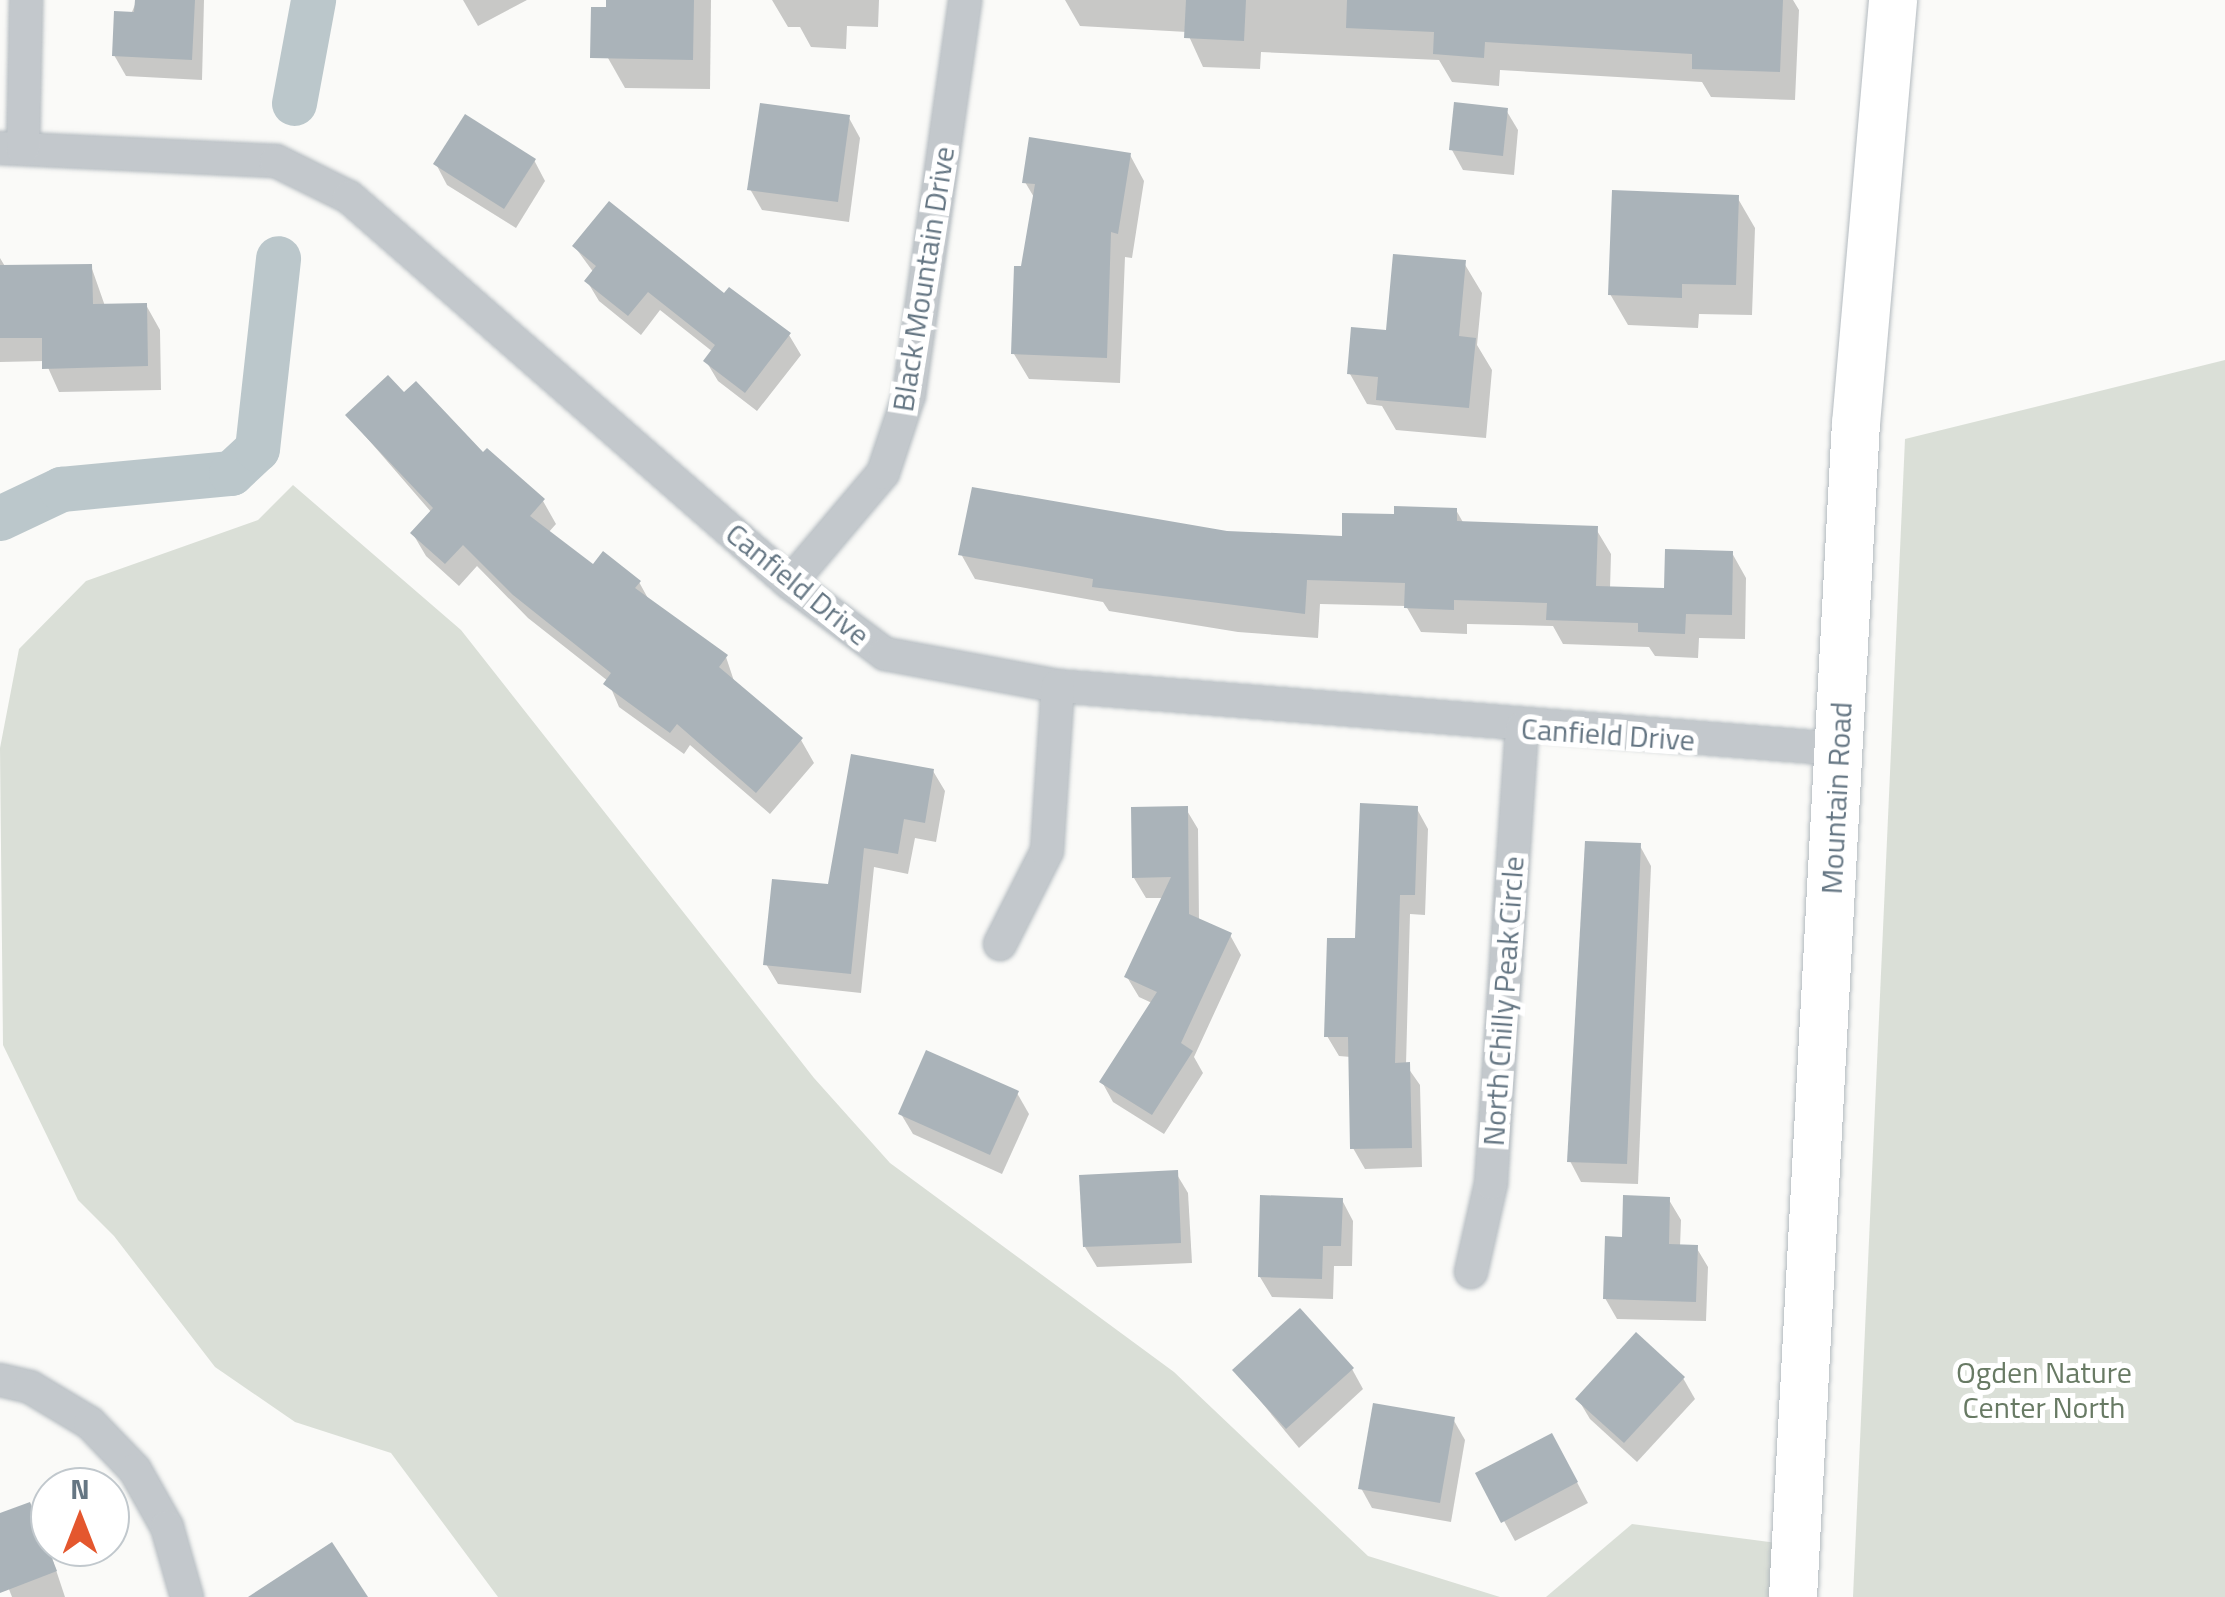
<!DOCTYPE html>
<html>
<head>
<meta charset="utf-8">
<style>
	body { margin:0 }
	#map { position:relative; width:2225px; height:1597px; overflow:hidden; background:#fafaf8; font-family:"Titillium Web",sans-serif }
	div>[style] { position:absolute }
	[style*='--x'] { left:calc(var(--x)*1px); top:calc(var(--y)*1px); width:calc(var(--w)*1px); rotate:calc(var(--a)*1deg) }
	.green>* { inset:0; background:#dadfd7 }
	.shadow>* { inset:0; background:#0003 }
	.canal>* { height:45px; margin:-22.5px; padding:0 22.5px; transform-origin:22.5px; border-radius:22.5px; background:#bbc7cb }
	.building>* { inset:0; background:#aab3b9 }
	.roads { filter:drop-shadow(0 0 2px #b3babf) drop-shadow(0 0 2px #b3babf) }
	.street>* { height:32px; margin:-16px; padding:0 16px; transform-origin:16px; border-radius:16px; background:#c3c8cc }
	.secondary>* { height:48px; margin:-24px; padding:0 24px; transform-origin:24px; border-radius:24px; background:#fff }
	span { translate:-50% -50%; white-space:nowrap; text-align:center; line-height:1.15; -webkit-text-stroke:10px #fff; paint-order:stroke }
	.street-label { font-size:30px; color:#657683 }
	.park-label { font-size:30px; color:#687a64 }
	.north { position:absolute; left:30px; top:1467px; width:100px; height:100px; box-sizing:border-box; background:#fff; border:2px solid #c1c8cd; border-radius:50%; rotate:0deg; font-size:28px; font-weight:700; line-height:40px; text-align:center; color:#657683 }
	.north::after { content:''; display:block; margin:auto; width:35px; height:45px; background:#e4572e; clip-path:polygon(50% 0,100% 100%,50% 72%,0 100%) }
</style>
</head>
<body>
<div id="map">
	<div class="green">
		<i style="clip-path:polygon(2225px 360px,2225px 1597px,1853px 1597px,1905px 439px)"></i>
		<i style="clip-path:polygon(293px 485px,461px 630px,814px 1078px,890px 1163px,1174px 1372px,1368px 1556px,1500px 1597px,498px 1597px,391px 1453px,295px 1422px,215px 1367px,114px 1236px,78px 1200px,3px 1045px,0 748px,19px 649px,86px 581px,258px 520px)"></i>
		<i style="clip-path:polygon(1632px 1524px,1777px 1543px,1774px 1597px,1546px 1597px)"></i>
	</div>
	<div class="shadow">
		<i style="clip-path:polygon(137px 0,204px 0,202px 80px,126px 76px,114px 55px)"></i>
		<i style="clip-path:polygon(463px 0,527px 0,478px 26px)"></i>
		<i style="clip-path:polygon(608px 0,711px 0,710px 89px,625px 88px,608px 58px)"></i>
		<i style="clip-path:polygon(772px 0,879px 0,878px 27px,847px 26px,846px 49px,811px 47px,800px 27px,788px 27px)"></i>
		<i style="clip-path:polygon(1065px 0,1793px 0,1799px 10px,1795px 100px,1711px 97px,1702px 82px,1500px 70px,1499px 86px,1452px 82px,1439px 60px,1261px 52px,1260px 69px,1203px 67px,1187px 32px,1080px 26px)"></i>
		<i style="clip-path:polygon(1506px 110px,1518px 130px,1514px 175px,1463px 170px,1452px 150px)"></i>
		<i style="clip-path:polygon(849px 118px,860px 138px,849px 222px,762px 210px,750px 189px)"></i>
		<i style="clip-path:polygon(1130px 155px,1144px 181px,1132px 258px,1125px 257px,1120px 383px,1029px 379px,1014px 354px,1035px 199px,1025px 182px)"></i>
		<i style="clip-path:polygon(534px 160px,545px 181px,516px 228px,447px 185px,436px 164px)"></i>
		<i style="clip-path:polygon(1737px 197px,1755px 228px,1752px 315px,1699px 314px,1698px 328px,1628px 325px,1610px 294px)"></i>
		<i style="clip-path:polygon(575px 247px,724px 297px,789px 335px,801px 355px,757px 411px,718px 381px,706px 361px,713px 352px,660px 310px,641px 335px,599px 301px,587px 281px,594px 273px)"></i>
		<i style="clip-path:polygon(0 258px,6px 268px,91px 266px,105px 306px,146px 305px,160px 330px,161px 390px,59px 392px,45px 361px,0 362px)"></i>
		<i style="clip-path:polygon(1464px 263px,1482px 293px,1477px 345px,1492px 370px,1486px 438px,1396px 430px,1382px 406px,1367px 404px,1350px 374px)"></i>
		<i style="clip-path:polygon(404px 395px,543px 501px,556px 524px,548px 533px,593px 568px,639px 582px,650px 602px,726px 657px,735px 684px,801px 740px,814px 763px,770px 814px,690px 745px,684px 754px,619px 707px,608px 681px,528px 618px,477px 566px,459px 586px,426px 556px,413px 534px,432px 513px,348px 416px)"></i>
		<i style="clip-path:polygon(1456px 510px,1464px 524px,1596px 529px,1611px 554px,1610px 589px,1666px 590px,1732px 553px,1746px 578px,1745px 639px,1699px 638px,1698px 658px,1655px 656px,1649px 647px,1563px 644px,1553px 626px,1467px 624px,1467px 634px,1421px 632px,1406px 606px,1320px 604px,1318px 638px,1238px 632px,1109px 611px,1103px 602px,975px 579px,961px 554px,1227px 534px,1344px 538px,1396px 517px)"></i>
		<i style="clip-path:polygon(853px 757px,933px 771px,945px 791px,936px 842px,915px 838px,908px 874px,874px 867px,861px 993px,778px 984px,766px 964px,830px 887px)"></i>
		<i style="clip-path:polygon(1186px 809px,1198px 829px,1199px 921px,1230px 935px,1241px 955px,1194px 1057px,1203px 1073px,1164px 1134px,1113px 1102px,1102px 1082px,1152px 1003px,1139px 997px,1127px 977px,1164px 898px,1146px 898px,1134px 878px)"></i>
		<i style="clip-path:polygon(1417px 809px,1428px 829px,1425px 915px,1410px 914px,1406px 1065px,1420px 1085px,1422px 1167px,1365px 1169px,1353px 1148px,1351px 1057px,1339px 1056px,1327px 1036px,1357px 941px)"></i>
		<i style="clip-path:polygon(1640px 846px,1651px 866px,1638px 1184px,1581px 1182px,1570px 1161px)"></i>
		<i style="clip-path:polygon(1017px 1093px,1029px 1114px,1002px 1174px,913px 1134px,901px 1114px)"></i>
		<i style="clip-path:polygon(1176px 1173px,1188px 1193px,1192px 1263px,1097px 1267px,1085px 1247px)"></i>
		<i style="clip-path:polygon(1342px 1200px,1353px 1221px,1352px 1266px,1334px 1266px,1333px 1299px,1272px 1297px,1260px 1277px)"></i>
		<i style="clip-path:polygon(1669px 1200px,1681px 1220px,1680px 1247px,1696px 1247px,1708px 1267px,1706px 1321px,1617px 1319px,1605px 1298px,1624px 1239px)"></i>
		<i style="clip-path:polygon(1352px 1369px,1363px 1389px,1299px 1448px,1235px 1370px)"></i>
		<i style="clip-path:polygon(1683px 1378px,1695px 1399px,1637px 1462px,1590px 1419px,1578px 1399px)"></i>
		<i style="clip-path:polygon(1453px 1419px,1465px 1440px,1451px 1522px,1372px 1508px,1361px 1488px)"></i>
		<i style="clip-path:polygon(1563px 1456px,1588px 1503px,1515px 1541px,1504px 1521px)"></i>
		<i style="clip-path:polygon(29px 1505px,41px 1525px,65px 1597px,12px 1597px,0 1566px,0 1516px)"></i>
	</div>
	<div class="canal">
		<i style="--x:294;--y:103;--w:105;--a:-79.5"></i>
		<i style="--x:0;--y:518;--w:68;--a:-25.4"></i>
		<i style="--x:61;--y:489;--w:171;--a:-5.4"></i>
		<i style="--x:231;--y:473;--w:35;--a:-43"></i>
		<i style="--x:257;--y:449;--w:192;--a:-83.7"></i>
	</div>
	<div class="building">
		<i style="clip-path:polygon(135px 0,195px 0,192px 60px,112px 56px,114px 11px,134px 12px)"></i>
		<i style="clip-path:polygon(606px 0,694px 0,693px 60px,590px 58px,591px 7px,606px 7px)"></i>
		<i style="clip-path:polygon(1186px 0,1246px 0,1244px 41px,1184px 38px)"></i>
		<i style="clip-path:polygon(1347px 0,1783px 0,1780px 72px,1692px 69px,1692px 54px,1485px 42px,1484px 58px,1433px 54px,1434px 32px,1346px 28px)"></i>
		<i style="clip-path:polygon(1454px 102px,1508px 108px,1503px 156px,1449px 150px)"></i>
		<i style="clip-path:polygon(760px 103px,850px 115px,838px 202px,747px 190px)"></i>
		<i style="clip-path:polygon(465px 114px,536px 159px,504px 209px,433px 164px)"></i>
		<i style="clip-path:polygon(1029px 137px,1131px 153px,1118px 234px,1111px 232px,1107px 358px,1011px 354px,1014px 266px,1021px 266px,1035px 184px,1022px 183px)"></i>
		<i style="clip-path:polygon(1612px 190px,1739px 195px,1736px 285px,1682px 284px,1682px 298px,1608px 295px)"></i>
		<i style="clip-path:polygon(609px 201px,724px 293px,729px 287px,791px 333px,745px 393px,703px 361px,715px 345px,648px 292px,628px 316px,584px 281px,596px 266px,572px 246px)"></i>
		<i style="clip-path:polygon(1393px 254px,1466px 260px,1459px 336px,1476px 338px,1469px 408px,1376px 400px,1378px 377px,1347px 374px,1351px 327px,1386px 330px)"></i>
		<i style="clip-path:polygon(92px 264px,93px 304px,147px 303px,148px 366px,42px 369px,42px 338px,0 338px,0 265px)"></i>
		<i style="clip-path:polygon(388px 375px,404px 392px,416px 381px,483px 452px,487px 448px,545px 499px,530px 516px,593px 564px,603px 551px,641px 581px,635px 588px,728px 655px,719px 667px,803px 738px,756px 793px,677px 724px,670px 733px,603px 684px,611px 673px,513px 595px,463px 545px,445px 564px,410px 533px,433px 508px,345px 415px)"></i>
		<i style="clip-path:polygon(972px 487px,1227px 531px,1342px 536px,1342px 513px,1394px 514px,1394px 506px,1457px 508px,1457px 521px,1598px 526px,1596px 586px,1664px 588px,1665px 549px,1733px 551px,1732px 615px,1686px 614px,1685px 634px,1638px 632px,1638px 623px,1546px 620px,1547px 603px,1454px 600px,1454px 610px,1404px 608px,1405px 583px,1307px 580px,1305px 614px,1092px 587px,1093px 579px,958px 555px)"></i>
		<i style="clip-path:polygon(851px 754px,934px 769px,925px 823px,904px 819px,898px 854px,864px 848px,851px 974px,763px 965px,772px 879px,828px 884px)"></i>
		<i style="clip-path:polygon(1360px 803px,1418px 806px,1415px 895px,1400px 895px,1395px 1063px,1410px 1062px,1412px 1148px,1350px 1149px,1348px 1037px,1324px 1037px,1327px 938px,1355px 938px)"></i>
		<i style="clip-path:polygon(1188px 806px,1189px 914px,1232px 933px,1181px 1043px,1193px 1051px,1152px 1115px,1099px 1082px,1157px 992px,1124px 977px,1171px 877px,1132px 878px,1131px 807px)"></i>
		<i style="clip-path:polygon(1585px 841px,1641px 843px,1627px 1164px,1567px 1162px)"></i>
		<i style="clip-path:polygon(926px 1050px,1019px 1091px,990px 1155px,898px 1114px)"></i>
		<i style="clip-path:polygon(1178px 1170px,1181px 1243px,1083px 1247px,1079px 1175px)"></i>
		<i style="clip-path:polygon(1260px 1195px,1343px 1198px,1341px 1246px,1323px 1246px,1322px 1279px,1258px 1277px)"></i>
		<i style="clip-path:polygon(1623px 1195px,1670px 1197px,1669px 1244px,1698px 1245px,1696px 1302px,1603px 1299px,1605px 1236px,1622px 1237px)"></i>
		<i style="clip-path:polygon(1300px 1308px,1354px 1368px,1286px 1429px,1232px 1370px)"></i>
		<i style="clip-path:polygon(1636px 1332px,1685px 1377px,1624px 1443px,1575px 1399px)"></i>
		<i style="clip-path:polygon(1373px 1403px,1455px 1417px,1440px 1503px,1358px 1489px)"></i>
		<i style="clip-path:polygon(1552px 1433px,1578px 1482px,1501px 1523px,1475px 1473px)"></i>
		<i style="clip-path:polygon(30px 1502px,57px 1571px,0 1593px,0 1513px)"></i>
		<i style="clip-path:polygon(332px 1542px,368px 1597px,248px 1597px)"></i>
	</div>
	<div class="roads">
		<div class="street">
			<i style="--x:0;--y:148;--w:276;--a:2.7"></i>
			<i style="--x:276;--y:161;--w:81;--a:26.3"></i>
			<i style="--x:349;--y:197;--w:586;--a:41.2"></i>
			<i style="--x:790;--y:583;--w:119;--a:36.8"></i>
			<i style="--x:885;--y:654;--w:176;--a:10.5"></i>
			<i style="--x:1058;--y:686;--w:783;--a:4.62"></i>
			<i style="--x:23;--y:149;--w:149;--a:-88.8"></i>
			<i style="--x:790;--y:583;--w:144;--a:-49.8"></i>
			<i style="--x:883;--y:473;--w:82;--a:-71.6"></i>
			<i style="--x:909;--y:395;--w:399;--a:-81.9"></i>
			<i style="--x:1000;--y:944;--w:104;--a:-63.2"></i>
			<i style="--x:1047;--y:851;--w:165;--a:-86.2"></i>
			<i style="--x:1471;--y:1272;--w:91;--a:-77.3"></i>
			<i style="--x:1491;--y:1183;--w:456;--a:-86.1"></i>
			<i style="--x:0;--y:1380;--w:31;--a:13"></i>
			<i style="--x:30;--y:1387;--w:70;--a:31"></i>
			<i style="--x:90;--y:1423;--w:65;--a:46.2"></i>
			<i style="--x:135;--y:1470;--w:65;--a:60.7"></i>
			<i style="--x:167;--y:1527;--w:73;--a:74.1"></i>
		</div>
		<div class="secondary">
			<i style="--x:1793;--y:1597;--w:1175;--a:-86.93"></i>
			<i style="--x:1856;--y:424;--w:426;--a:-85"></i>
		</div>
	</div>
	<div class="street-label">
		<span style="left:923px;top:279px;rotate:-81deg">Black Mountain Drive</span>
		<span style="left:798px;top:584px;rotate:39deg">Canfield Drive</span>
		<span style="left:1608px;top:734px;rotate:4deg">Canfield Drive</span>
		<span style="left:1836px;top:798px;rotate:-87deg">Mountain Road</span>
		<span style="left:1503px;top:1001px;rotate:-86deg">North Chilly Peak Circle</span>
	</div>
	<div class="park-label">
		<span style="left:2044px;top:1389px">Ogden Nature<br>Center North</span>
	</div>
	<div class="north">N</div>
</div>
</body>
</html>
